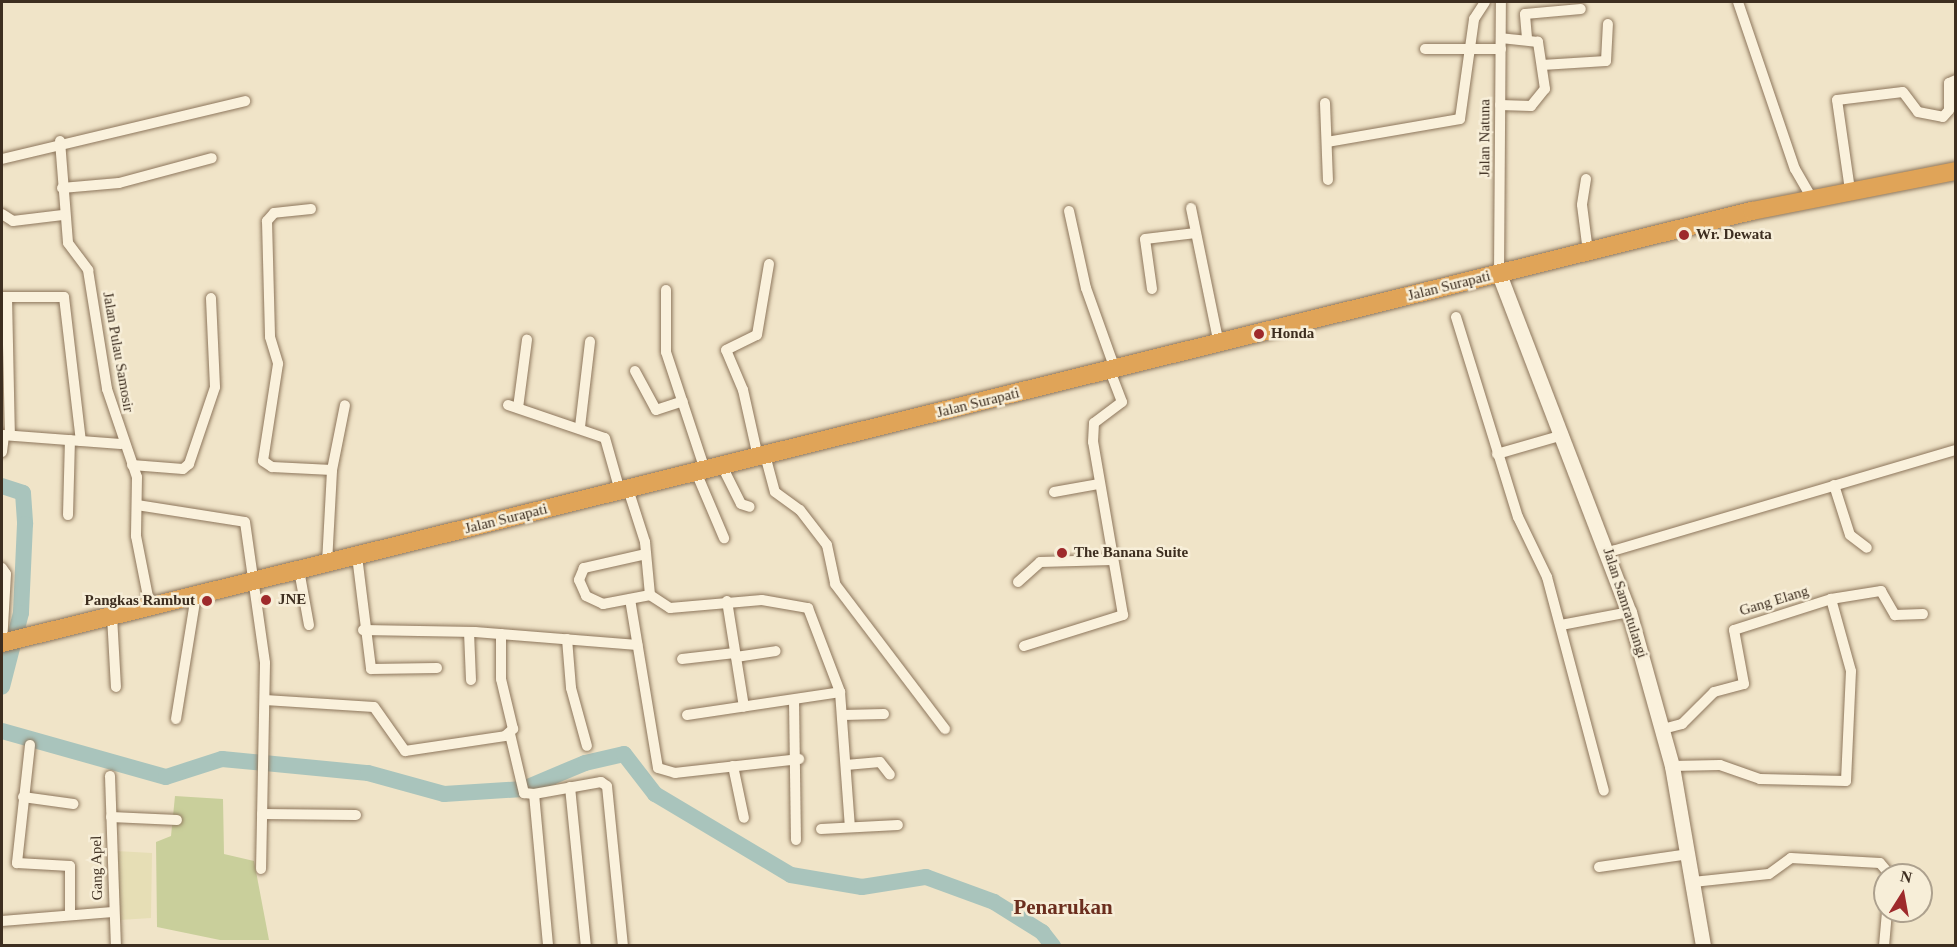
<!DOCTYPE html>
<html>
<head>
<meta charset="utf-8">
<style>
	body { margin:0 }
	#map { position:relative; width:1957px; height:947px; overflow:hidden; background:#f0e4c8; font-family:Georgia,serif }
	div>[style] { position:absolute }
	[style*='--x'] { left:calc(var(--x)*1px); top:calc(var(--y)*1px); width:calc(var(--w)*1px); rotate:calc(var(--a)*1deg) }
	.farmland>* { inset:0; background:#e6deb5 }
	.green>* { inset:0; background:#c9cf9b }
	.river>* { height:16px; margin:-8px; padding:0 8px; transform-origin:8px; border-radius:8px; background:#a9c4bc }
	.roads { filter:drop-shadow(0 0 2px #8d765c) drop-shadow(0 0 2px #8d765c) }
	.street>* { height:10px; margin:-5px; padding:0 5px; transform-origin:5px; border-radius:5px; background:#faf1dc }
	.secondary>* { height:15px; margin:-7.5px; padding:0 7.5px; transform-origin:7.5px; border-radius:7.5px; background:#faf1dc }
	.highway>* { height:18px; margin:-9px; padding:0 9px; transform-origin:9px; border-radius:9px; background:#e0a458 }
	.dots>* { width:16px; height:16px; translate:-50% -50%; box-sizing:border-box; border:3px solid #f7eed8; border-radius:50% }
	span { translate:-50% -50%; white-space:nowrap; text-align:center; line-height:1.15; -webkit-text-stroke:5px #f7eed8; paint-order:stroke }
	.street-label { font-size:15px; color:#3d2e20 }
	.poi-label { font-size:15px; color:#3d2e20; font-weight:700 }
	.left { translate:0 -50%; text-align:left }
	.right { translate:-100% -50%; text-align:right }
	.district-label { font-size:21px; color:#6b2e1e; font-weight:700 }
	.frame { position:absolute; inset:0; border:3px solid #3d2e20; pointer-events:none }
	.north { position:absolute; left:1873px; top:863px; width:60px; height:60px; box-sizing:border-box; background:#f7eed8; border:2px solid #ada18e; border-radius:50%; rotate:11deg; font-size:16px; font-weight:700; line-height:24px; text-align:center; color:#3d2e20 }
	.north::after { content:''; display:block; margin:auto; width:21px; height:27px; background:#9e2a2b; clip-path:polygon(50% 0,100% 100%,50% 72%,0 100%) }
</style>
</head>
<body>
<div id="map">
	<div class="farmland">
		<i style="clip-path:polygon(116px 851px,152px 853px,151px 918px,120px 920px)"></i>
	</div>
	<div class="green">
		<i style="clip-path:polygon(175px 796px,223px 799px,224px 854px,254px 861px,269px 940px,220px 940px,157px 927px,156px 842px,171px 836px)"></i>
	</div>
	<div class="river">
		<i style="--x:2;--y:486;--w:22;--a:18"></i>
		<i style="--x:23;--y:493;--w:31;--a:86"></i>
		<i style="--x:25;--y:524;--w:89;--a:92.6"></i>
		<i style="--x:21;--y:613;--w:76;--a:104.4"></i>
		<i style="--x:2;--y:731;--w:170;--a:15.7"></i>
		<i style="--x:166;--y:777;--w:59;--a:-17.8"></i>
		<i style="--x:222;--y:759;--w:147;--a:5.5"></i>
		<i style="--x:368;--y:773;--w:79;--a:15.4"></i>
		<i style="--x:444;--y:794;--w:79;--a:-3.6"></i>
		<i style="--x:523;--y:789;--w:67;--a:-22.8"></i>
		<i style="--x:585;--y:763;--w:40;--a:-13"></i>
		<i style="--x:624;--y:754;--w:51;--a:52.2"></i>
		<i style="--x:655;--y:794;--w:158;--a:30.8"></i>
		<i style="--x:791;--y:875;--w:72;--a:9.6"></i>
		<i style="--x:862;--y:887;--w:65;--a:-8.9"></i>
		<i style="--x:926;--y:877;--w:72;--a:20.2"></i>
		<i style="--x:994;--y:902;--w:57;--a:32"></i>
		<i style="--x:1042;--y:932;--w:18;--a:52"></i>
	</div>
	<div class="roads">
		<div class="street">
			<i style="--x:1738;--y:2;--w:176;--a:71.2"></i>
			<i style="--x:1795;--y:169;--w:32;--a:60"></i>
			<i style="--x:1527;--y:38;--w:24;--a:-95"></i>
			<i style="--x:1525;--y:14;--w:56;--a:-5.1"></i>
			<i style="--x:1425;--y:49;--w:76;--a:0"></i>
			<i style="--x:1542;--y:65;--w:64;--a:-3.6"></i>
			<i style="--x:1606;--y:61;--w:37;--a:-87"></i>
			<i style="--x:1325;--y:103;--w:77;--a:87.8"></i>
			<i style="--x:1500;--y:105;--w:31;--a:2"></i>
			<i style="--x:1531;--y:106;--w:22;--a:-51"></i>
			<i style="--x:1545;--y:89;--w:48;--a:-98.5"></i>
			<i style="--x:1538;--y:42;--w:37;--a:-174"></i>
			<i style="--x:60;--y:141;--w:102;--a:85.5"></i>
			<i style="--x:68;--y:243;--w:34;--a:53"></i>
			<i style="--x:88;--y:270;--w:121;--a:80.9"></i>
			<i style="--x:107;--y:389;--w:93;--a:71.2"></i>
			<i style="--x:137;--y:477;--w:59;--a:91"></i>
			<i style="--x:136;--y:536;--w:72;--a:78.8"></i>
			<i style="--x:1327;--y:142;--w:135;--a:-9.8"></i>
			<i style="--x:1460;--y:119;--w:101;--a:-82"></i>
			<i style="--x:1474;--y:19;--w:20;--a:-57"></i>
			<i style="--x:2;--y:159;--w:250;--a:-13.4"></i>
			<i style="--x:1586;--y:179;--w:26;--a:99"></i>
			<i style="--x:1582;--y:205;--w:47;--a:82.7"></i>
			<i style="--x:62;--y:188;--w:57;--a:-5"></i>
			<i style="--x:119;--y:183;--w:96;--a:-15"></i>
			<i style="--x:1850;--y:190;--w:91;--a:-98.2"></i>
			<i style="--x:1837;--y:100;--w:66;--a:-6.9"></i>
			<i style="--x:1903;--y:92;--w:25;--a:53"></i>
			<i style="--x:1918;--y:112;--w:25;--a:11"></i>
			<i style="--x:1943;--y:117;--w:9;--a:-49"></i>
			<i style="--x:1949;--y:110;--w:27;--a:-90"></i>
			<i style="--x:1949;--y:83;--w:8;--a:-23"></i>
			<i style="--x:1191;--y:208;--w:139;--a:78.4"></i>
			<i style="--x:311;--y:209;--w:37;--a:174"></i>
			<i style="--x:274;--y:213;--w:11;--a:131"></i>
			<i style="--x:267;--y:221;--w:116;--a:88.5"></i>
			<i style="--x:270;--y:337;--w:28;--a:73"></i>
			<i style="--x:278;--y:364;--w:98;--a:98.8"></i>
			<i style="--x:263;--y:461;--w:11;--a:34"></i>
			<i style="--x:272;--y:467;--w:60;--a:2.9"></i>
			<i style="--x:1069;--y:211;--w:79;--a:77.6"></i>
			<i style="--x:1086;--y:288;--w:86;--a:70.3"></i>
			<i style="--x:2;--y:214;--w:13;--a:32"></i>
			<i style="--x:13;--y:221;--w:50;--a:-6.8"></i>
			<i style="--x:1499;--y:274;--w:272;--a:-89.6"></i>
			<i style="--x:1152;--y:289;--w:50;--a:-98"></i>
			<i style="--x:1145;--y:239;--w:51;--a:-6.7"></i>
			<i style="--x:666;--y:290;--w:62;--a:90"></i>
			<i style="--x:666;--y:352;--w:124;--a:71.7"></i>
			<i style="--x:2;--y:297;--w:62;--a:0"></i>
			<i style="--x:64;--y:297;--w:145;--a:83.3"></i>
			<i style="--x:7;--y:297;--w:138;--a:88.8"></i>
			<i style="--x:1456;--y:317;--w:209;--a:72.8"></i>
			<i style="--x:1518;--y:517;--w:67;--a:64.2"></i>
			<i style="--x:1547;--y:577;--w:221;--a:75.1"></i>
			<i style="--x:635;--y:371;--w:44;--a:61.7"></i>
			<i style="--x:656;--y:410;--w:28;--a:-18"></i>
			<i style="--x:508;--y:405;--w:102;--a:18.8"></i>
			<i style="--x:605;--y:438;--w:55;--a:74.2"></i>
			<i style="--x:518;--y:408;--w:69;--a:-82.5"></i>
			<i style="--x:580;--y:427;--w:86;--a:-83.3"></i>
			<i style="--x:2;--y:435;--w:119;--a:4.3"></i>
			<i style="--x:2;--y:452;--w:17;--a:-83"></i>
			<i style="--x:1497;--y:454;--w:69;--a:-16.1"></i>
			<i style="--x:765;--y:455;--w:38;--a:75"></i>
			<i style="--x:775;--y:492;--w:31;--a:36"></i>
			<i style="--x:800;--y:510;--w:44;--a:52.4"></i>
			<i style="--x:827;--y:545;--w:40;--a:78"></i>
			<i style="--x:835;--y:584;--w:182;--a:52.8"></i>
			<i style="--x:758;--y:457;--w:69;--a:-102.6"></i>
			<i style="--x:743;--y:390;--w:43;--a:-113"></i>
			<i style="--x:726;--y:350;--w:34;--a:-26"></i>
			<i style="--x:757;--y:335;--w:72;--a:-80.4"></i>
			<i style="--x:132;--y:465;--w:51;--a:4.5"></i>
			<i style="--x:183;--y:469;--w:8;--a:-40"></i>
			<i style="--x:189;--y:464;--w:81;--a:-71.3"></i>
			<i style="--x:215;--y:387;--w:89;--a:-92.6"></i>
			<i style="--x:722;--y:466;--w:42;--a:63.4"></i>
			<i style="--x:741;--y:504;--w:9;--a:18"></i>
			<i style="--x:696;--y:472;--w:72;--a:67"></i>
			<i style="--x:1834;--y:485;--w:52;--a:72.3"></i>
			<i style="--x:1850;--y:535;--w:21;--a:37"></i>
			<i style="--x:628;--y:489;--w:56;--a:72.2"></i>
			<i style="--x:645;--y:542;--w:53;--a:84.6"></i>
			<i style="--x:1054;--y:492;--w:46;--a:-10.1"></i>
			<i style="--x:137;--y:505;--w:109;--a:8.9"></i>
			<i style="--x:245;--y:522;--w:142;--a:81.9"></i>
			<i style="--x:265;--y:663;--w:206;--a:91.1"></i>
			<i style="--x:68;--y:515;--w:75;--a:-88.5"></i>
			<i style="--x:1609;--y:552;--w:362;--a:-16.4"></i>
			<i style="--x:646;--y:554;--w:64;--a:167.3"></i>
			<i style="--x:584;--y:568;--w:13;--a:113"></i>
			<i style="--x:579;--y:580;--w:17;--a:66"></i>
			<i style="--x:586;--y:596;--w:19;--a:25"></i>
			<i style="--x:603;--y:604;--w:48;--a:-10.8"></i>
			<i style="--x:357;--y:556;--w:114;--a:82.9"></i>
			<i style="--x:371;--y:669;--w:66;--a:-0.9"></i>
			<i style="--x:327;--y:563;--w:93;--a:-86.9"></i>
			<i style="--x:332;--y:470;--w:66;--a:-78.7"></i>
			<i style="--x:2;--y:568;--w:7;--a:56"></i>
			<i style="--x:6;--y:574;--w:69;--a:93.3"></i>
			<i style="--x:299;--y:570;--w:56;--a:79.7"></i>
			<i style="--x:1018;--y:582;--w:30;--a:-42"></i>
			<i style="--x:1040;--y:562;--w:72;--a:-1.6"></i>
			<i style="--x:650;--y:595;--w:24;--a:33"></i>
			<i style="--x:670;--y:608;--w:92;--a:-5"></i>
			<i style="--x:762;--y:600;--w:47;--a:9.9"></i>
			<i style="--x:808;--y:608;--w:90;--a:69.1"></i>
			<i style="--x:840;--y:692;--w:135;--a:85.8"></i>
			<i style="--x:630;--y:599;--w:171;--a:80.6"></i>
			<i style="--x:658;--y:768;--w:18;--a:16"></i>
			<i style="--x:675;--y:773;--w:125;--a:-6.4"></i>
			<i style="--x:727;--y:601;--w:107;--a:80.9"></i>
			<i style="--x:112;--y:616;--w:71;--a:86.8"></i>
			<i style="--x:1561;--y:625;--w:69;--a:-10.8"></i>
			<i style="--x:363;--y:630;--w:112;--a:1"></i>
			<i style="--x:475;--y:632;--w:163;--a:4.6"></i>
			<i style="--x:469;--y:632;--w:48;--a:87.6"></i>
			<i style="--x:567;--y:639;--w:49;--a:85.3"></i>
			<i style="--x:571;--y:688;--w:60;--a:74.6"></i>
			<i style="--x:1024;--y:646;--w:104;--a:-17.4"></i>
			<i style="--x:1123;--y:615;--w:176;--a:-99.8"></i>
			<i style="--x:1093;--y:442;--w:19;--a:-87"></i>
			<i style="--x:1094;--y:423;--w:35;--a:-37"></i>
			<i style="--x:1122;--y:402;--w:34;--a:-111"></i>
			<i style="--x:736;--y:657;--w:40;--a:-8.5"></i>
			<i style="--x:682;--y:659;--w:53;--a:-6.5"></i>
			<i style="--x:265;--y:700;--w:109;--a:3.7"></i>
			<i style="--x:374;--y:707;--w:54;--a:54.8"></i>
			<i style="--x:405;--y:751;--w:101;--a:-8.5"></i>
			<i style="--x:505;--y:736;--w:11;--a:-41"></i>
			<i style="--x:513;--y:729;--w:51;--a:-103.5"></i>
			<i style="--x:501;--y:679;--w:45;--a:-90"></i>
			<i style="--x:794;--y:700;--w:140;--a:89.2"></i>
			<i style="--x:687;--y:715;--w:155;--a:-8.5"></i>
			<i style="--x:843;--y:715;--w:41;--a:-1.4"></i>
			<i style="--x:176;--y:719;--w:125;--a:-80.8"></i>
			<i style="--x:1663;--y:729;--w:20;--a:-15"></i>
			<i style="--x:1682;--y:724;--w:45;--a:-45"></i>
			<i style="--x:1714;--y:692;--w:31;--a:-15"></i>
			<i style="--x:1744;--y:684;--w:55;--a:-100.5"></i>
			<i style="--x:1734;--y:630;--w:102;--a:-17.7"></i>
			<i style="--x:1831;--y:599;--w:51;--a:-9.1"></i>
			<i style="--x:1881;--y:591;--w:28;--a:60"></i>
			<i style="--x:1895;--y:615;--w:28;--a:-2"></i>
			<i style="--x:510;--y:734;--w:61;--a:76.7"></i>
			<i style="--x:524;--y:793;--w:10;--a:6"></i>
			<i style="--x:534;--y:794;--w:153;--a:84.7"></i>
			<i style="--x:30;--y:745;--w:119;--a:96.3"></i>
			<i style="--x:17;--y:863;--w:53;--a:3.2"></i>
			<i style="--x:70;--y:866;--w:49;--a:90"></i>
			<i style="--x:846;--y:765;--w:34;--a:-5"></i>
			<i style="--x:880;--y:762;--w:16;--a:52"></i>
			<i style="--x:733;--y:766;--w:53;--a:78.1"></i>
			<i style="--x:1672;--y:766;--w:48;--a:-1.2"></i>
			<i style="--x:1720;--y:765;--w:42;--a:19.3"></i>
			<i style="--x:1760;--y:779;--w:86;--a:1.3"></i>
			<i style="--x:1846;--y:781;--w:110;--a:-87.4"></i>
			<i style="--x:1851;--y:671;--w:75;--a:-105.5"></i>
			<i style="--x:110;--y:776;--w:170;--a:88"></i>
			<i style="--x:570;--y:787;--w:160;--a:84.3"></i>
			<i style="--x:534;--y:794;--w:68;--a:-10.2"></i>
			<i style="--x:601;--y:782;--w:7;--a:34"></i>
			<i style="--x:607;--y:786;--w:161;--a:84.3"></i>
			<i style="--x:23;--y:797;--w:51;--a:7.8"></i>
			<i style="--x:262;--y:814;--w:94;--a:0.6"></i>
			<i style="--x:111;--y:817;--w:66;--a:2.6"></i>
			<i style="--x:821;--y:829;--w:77;--a:-3"></i>
			<i style="--x:1599;--y:867;--w:91;--a:-8.2"></i>
			<i style="--x:1693;--y:882;--w:76;--a:-6"></i>
			<i style="--x:1769;--y:874;--w:27;--a:-36"></i>
			<i style="--x:1791;--y:858;--w:89;--a:3.2"></i>
			<i style="--x:1880;--y:863;--w:16;--a:50"></i>
			<i style="--x:2;--y:921;--w:111;--a:-4.6"></i>
			<i style="--x:1884;--y:946;--w:35;--a:-85"></i>
		</div>
		<div class="secondary">
			<i style="--x:1499;--y:274;--w:362;--a:69"></i>
			<i style="--x:1629;--y:612;--w:160;--a:74.4"></i>
			<i style="--x:1672;--y:766;--w:183;--a:80.2"></i>
		</div>
		<div class="highway">
			<i style="--x:2;--y:643;--w:1803;--a:-13.87"></i>
			<i style="--x:1752;--y:211;--w:208;--a:-11.1"></i>
		</div>
	</div>
	<div class="dots">
		<i style="left:1684px;top:235px;background:#9e2a2b"></i>
		<i style="left:1259px;top:334px;background:#9e2a2b"></i>
		<i style="left:1062px;top:553px;background:#9e2a2b"></i>
		<i style="left:266px;top:600px;background:#9e2a2b"></i>
		<i style="left:207px;top:601px;background:#9e2a2b"></i>
	</div>
	<div class="street-label">
		<span style="left:1485px;top:138px;rotate:-90deg">Jalan Natuna</span>
		<span style="left:1449px;top:286px;rotate:-14deg">Jalan Surapati</span>
		<span style="left:118px;top:352px;rotate:80deg">Jalan Pulau Samosir</span>
		<span style="left:978px;top:403px;rotate:-14deg">Jalan Surapati</span>
		<span style="left:506px;top:519px;rotate:-14deg">Jalan Surapati</span>
		<span style="left:1774px;top:601px;rotate:-17deg">Gang Elang</span>
		<span style="left:1625px;top:603px;rotate:72deg">Jalan Samratulangi</span>
		<span style="left:97px;top:868px;rotate:-91deg">Gang Apel</span>
	</div>
	<div class="poi-label">
		<span class="left" style="left:1696px;top:235px">Wr. Dewata</span>
		<span class="left" style="left:1271px;top:334px">Honda</span>
		<span class="left" style="left:1074px;top:553px">The Banana Suite</span>
		<span class="left" style="left:278px;top:600px">JNE</span>
		<span class="right" style="left:195px;top:601px">Pangkas Rambut</span>
	</div>
	<div class="district-label">
		<span style="left:1063px;top:907px">Penarukan</span>
	</div>
	<div class="frame"></div>
	<div class="north">N</div>
</div>
</body>
</html>
